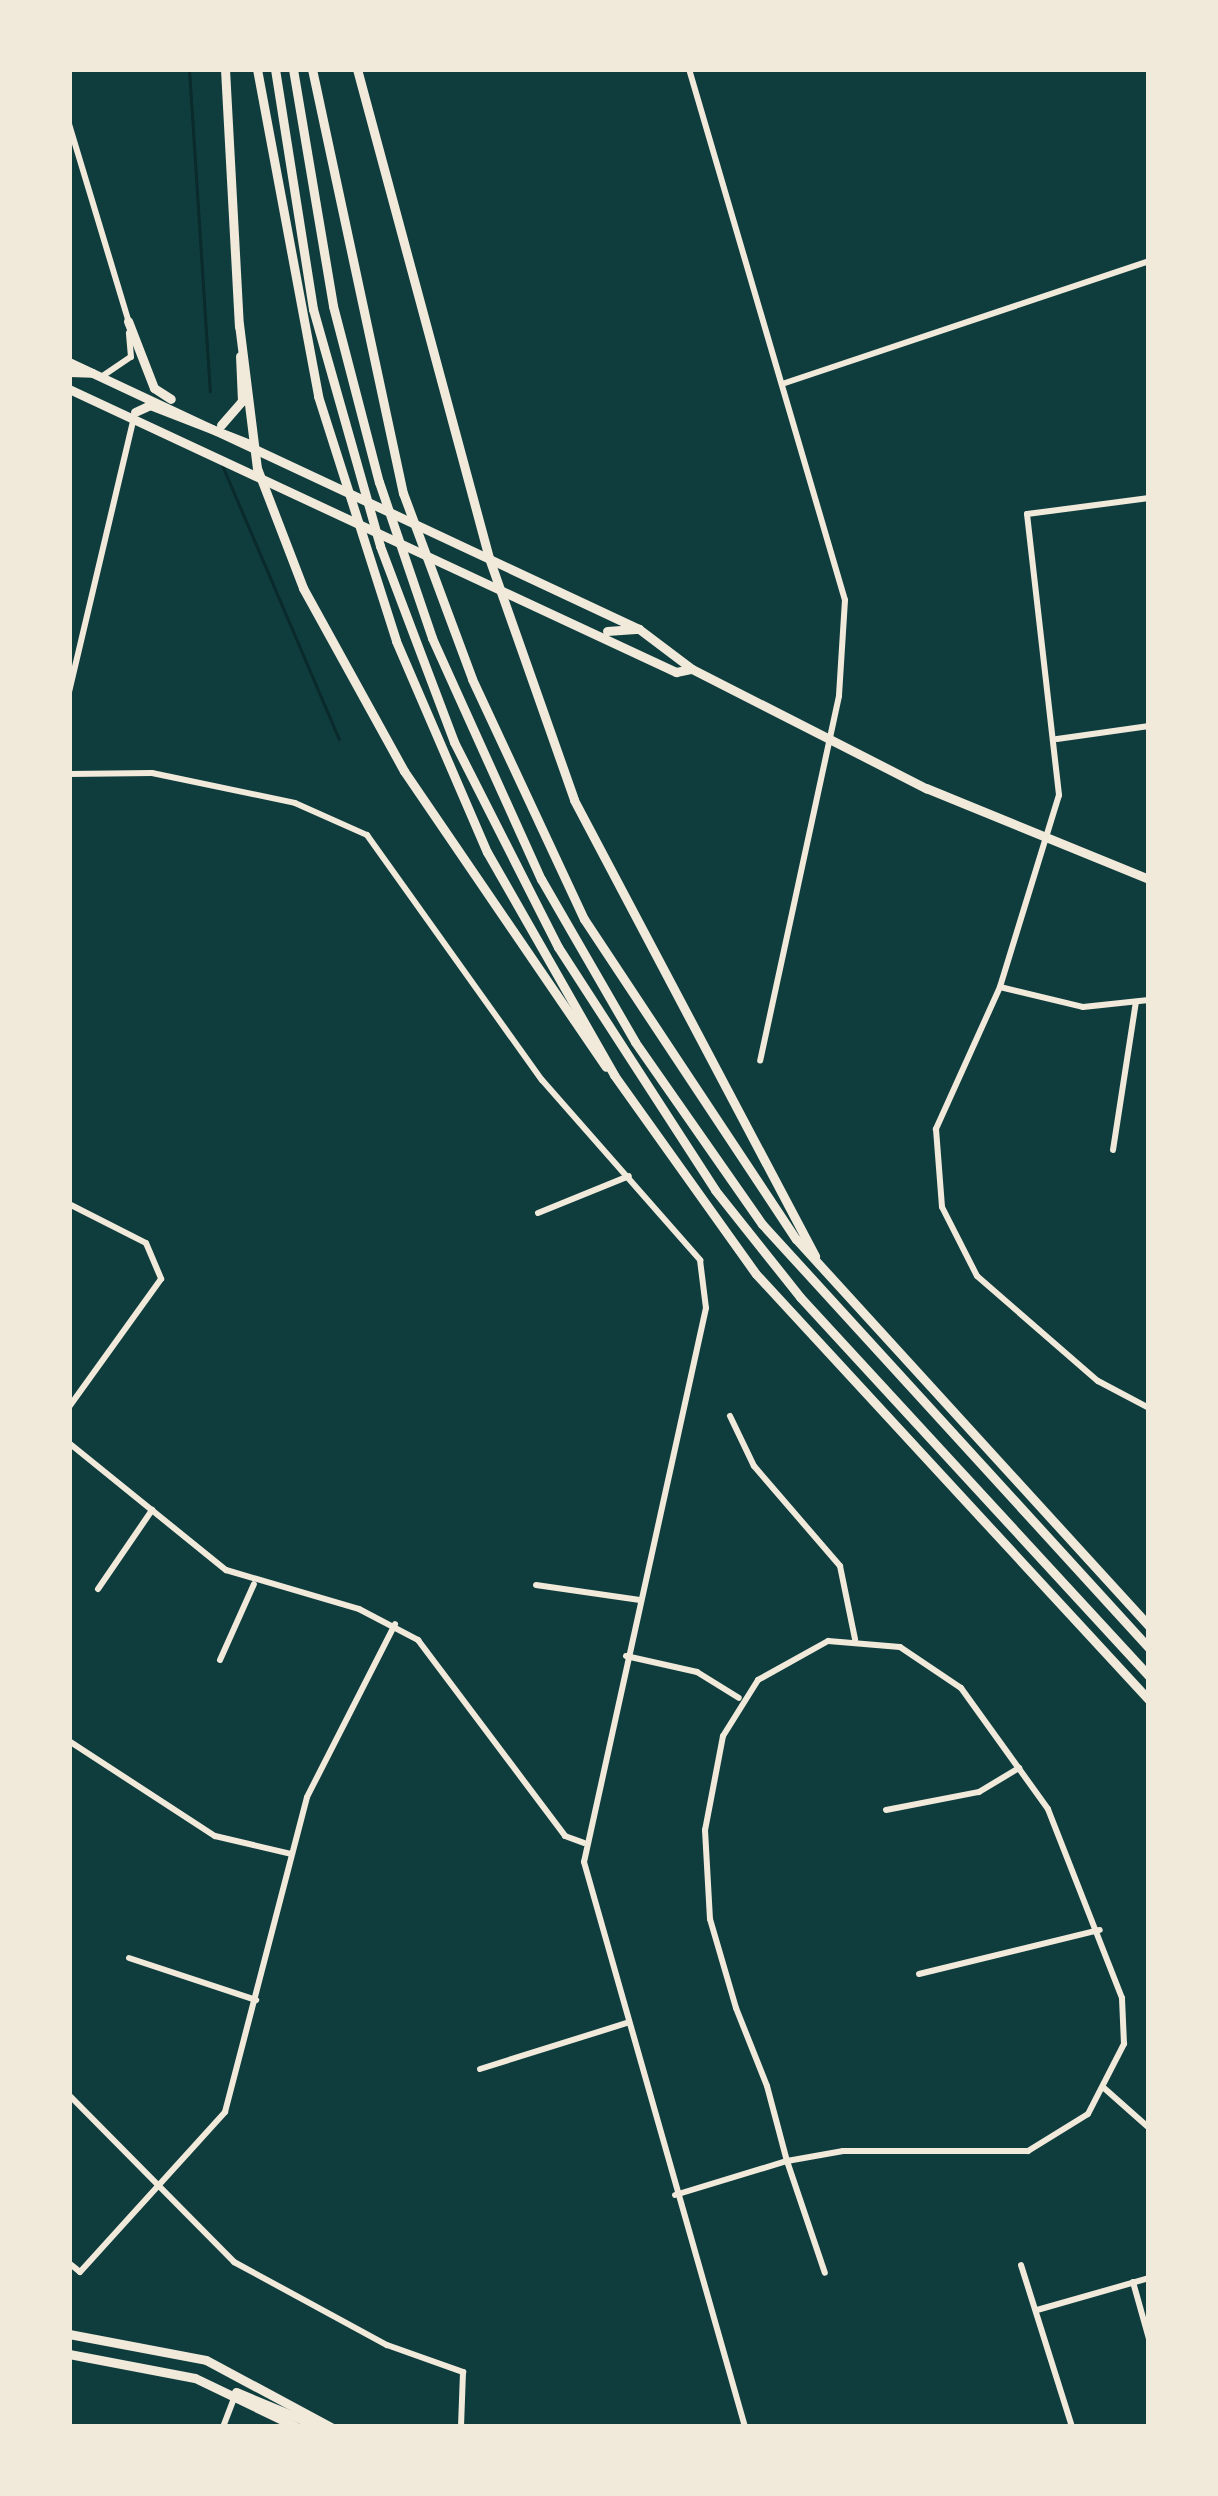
<!DOCTYPE html>
<html>
<head>
<meta charset="utf-8">
<style>
	body { margin:0 }
	#map { position:relative; width:1218px; height:2496px; overflow:hidden; background:#0f3d3e; font-family:"Asap Condensed",sans-serif }
	div>[style] { position:absolute }
	[style*='--x'] { left:calc(var(--x)*1px); top:calc(var(--y)*1px); width:calc(var(--w)*1px); rotate:calc(var(--a)*1deg) }
	.stream>* { height:3px; margin:-1.5px; padding:0 1.5px; transform-origin:1.5px; border-radius:1.5px; background:#0a2a2b }
	.minor>* { height:6px; margin:-3px; padding:0 3px; transform-origin:3px; border-radius:3px; background:#f1e9da }
	.tertiary>* { height:6px; margin:-3px; padding:0 3px; transform-origin:3px; border-radius:3px; background:#f1e9da }
	.primary>* { height:9px; margin:-4.5px; padding:0 4.5px; transform-origin:4.5px; border-radius:4.5px; background:#f1e9da }
	.motorway>* { height:9px; margin:-4.5px; padding:0 4.5px; transform-origin:4.5px; border-radius:4.5px; background:#f1e9da }
	span { translate:-50% -50%; white-space:nowrap; text-align:center; line-height:1.15; -webkit-text-stroke:9px #f1e9da; paint-order:stroke }
	.frame { position:absolute; inset:0; border:72px solid #f1e9da; pointer-events:none }
</style>
</head>
<body>
<div id="map">
	<div class="stream">
		<i style="--x:189;--y:69;--w:323;--a:86.3"></i>
		<i style="--x:222;--y:465;--w:298;--a:66.9"></i>
	</div>
	<div class="minor">
		<i style="--x:689;--y:69;--w:553;--a:73.63"></i>
		<i style="--x:845;--y:600;--w:96;--a:93.6"></i>
		<i style="--x:839;--y:696;--w:373;--a:102.2"></i>
		<i style="--x:69;--y:124;--w:205;--a:73.2"></i>
		<i style="--x:104;--y:375;--w:32;--a:-34"></i>
		<i style="--x:131;--y:357;--w:24;--a:-95"></i>
		<i style="--x:782;--y:384;--w:387;--a:-18.5"></i>
		<i style="--x:1149;--y:498;--w:123;--a:172.5"></i>
		<i style="--x:1027;--y:514;--w:283;--a:83.5"></i>
		<i style="--x:1059;--y:795;--w:201;--a:107.1"></i>
		<i style="--x:1000;--y:987;--w:156;--a:114.3"></i>
		<i style="--x:936;--y:1129;--w:78;--a:85.6"></i>
		<i style="--x:942;--y:1207;--w:77;--a:63.1"></i>
		<i style="--x:977;--y:1276;--w:160;--a:41"></i>
		<i style="--x:1098;--y:1381;--w:58;--a:27.9"></i>
		<i style="--x:69;--y:692;--w:278;--a:-76.7"></i>
		<i style="--x:1057;--y:739;--w:93;--a:-8"></i>
		<i style="--x:1000;--y:987;--w:85;--a:13.5"></i>
		<i style="--x:1083;--y:1007;--w:66;--a:-6.1"></i>
		<i style="--x:1113;--y:1150;--w:150;--a:-81.2"></i>
		<i style="--x:69;--y:1204;--w:86;--a:26.9"></i>
		<i style="--x:146;--y:1243;--w:39;--a:67"></i>
		<i style="--x:161;--y:1279;--w:158;--a:125.7"></i>
		<i style="--x:538;--y:1213;--w:98;--a:-22.1"></i>
		<i style="--x:730;--y:1416;--w:55;--a:64.4"></i>
		<i style="--x:754;--y:1466;--w:132;--a:49.3"></i>
		<i style="--x:840;--y:1566;--w:75;--a:78.4"></i>
		<i style="--x:536;--y:1585;--w:105;--a:8.2"></i>
		<i style="--x:98;--y:1589;--w:96;--a:-55.6"></i>
		<i style="--x:626;--y:1656;--w:73;--a:12.7"></i>
		<i style="--x:697;--y:1672;--w:49;--a:31.8"></i>
		<i style="--x:220;--y:1660;--w:83;--a:-65.9"></i>
		<i style="--x:69;--y:1741;--w:174;--a:33.1"></i>
		<i style="--x:215;--y:1836;--w:78;--a:13.3"></i>
		<i style="--x:886;--y:1810;--w:95;--a:-11"></i>
		<i style="--x:979;--y:1792;--w:47;--a:-31"></i>
		<i style="--x:129;--y:1958;--w:134;--a:18.3"></i>
		<i style="--x:919;--y:1974;--w:186;--a:-13.7"></i>
		<i style="--x:480;--y:2069;--w:154;--a:-17.4"></i>
		<i style="--x:1104;--y:2088;--w:60;--a:41.6"></i>
		<i style="--x:69;--y:2095;--w:235;--a:45.3"></i>
		<i style="--x:234;--y:2262;--w:174;--a:28.5"></i>
		<i style="--x:387;--y:2345;--w:81;--a:19.6"></i>
		<i style="--x:463;--y:2372;--w:55;--a:92.1"></i>
		<i style="--x:675;--y:2195;--w:117;--a:-16.9"></i>
		<i style="--x:787;--y:2161;--w:57;--a:-10.1"></i>
		<i style="--x:843;--y:2151;--w:185;--a:0"></i>
		<i style="--x:1028;--y:2151;--w:70;--a:-31.7"></i>
		<i style="--x:1088;--y:2114;--w:79;--a:-62.8"></i>
		<i style="--x:1124;--y:2044;--w:46;--a:-92.5"></i>
		<i style="--x:1122;--y:1998;--w:203;--a:-111.4"></i>
		<i style="--x:1048;--y:1809;--w:149;--a:-125.7"></i>
		<i style="--x:961;--y:1688;--w:73;--a:-146.1"></i>
		<i style="--x:900;--y:1647;--w:72;--a:-175.2"></i>
		<i style="--x:828;--y:1641;--w:80;--a:150.9"></i>
		<i style="--x:758;--y:1680;--w:66;--a:122"></i>
		<i style="--x:723;--y:1736;--w:96;--a:100.8"></i>
		<i style="--x:705;--y:1830;--w:89;--a:86.8"></i>
		<i style="--x:710;--y:1919;--w:93;--a:73.7"></i>
		<i style="--x:736;--y:2008;--w:84;--a:68.3"></i>
		<i style="--x:767;--y:2086;--w:78;--a:75.1"></i>
		<i style="--x:787;--y:2161;--w:118;--a:71.3"></i>
		<i style="--x:69;--y:2263;--w:14;--a:39"></i>
		<i style="--x:80;--y:2272;--w:216;--a:-47.8"></i>
		<i style="--x:225;--y:2112;--w:325;--a:-75.4"></i>
		<i style="--x:307;--y:1797;--w:194;--a:-63"></i>
		<i style="--x:1021;--y:2265;--w:170;--a:72.5"></i>
		<i style="--x:1133;--y:2282;--w:59;--a:74.3"></i>
		<i style="--x:1037;--y:2310;--w:116;--a:-15.9"></i>
		<i style="--x:223;--y:2427;--w:33;--a:-69"></i>
	</div>
	<div class="tertiary">
		<i style="--x:69;--y:774;--w:83;--a:-0.7"></i>
		<i style="--x:152;--y:773;--w:146;--a:11.8"></i>
		<i style="--x:295;--y:803;--w:79;--a:24"></i>
		<i style="--x:367;--y:835;--w:301;--a:54.5"></i>
		<i style="--x:542;--y:1080;--w:240;--a:48.7"></i>
		<i style="--x:700;--y:1260;--w:48;--a:82.9"></i>
		<i style="--x:706;--y:1308;--w:567;--a:102.42"></i>
		<i style="--x:584;--y:1862;--w:587;--a:74.09"></i>
		<i style="--x:69;--y:1443;--w:202;--a:39"></i>
		<i style="--x:226;--y:1570;--w:139;--a:16.3"></i>
		<i style="--x:359;--y:1609;--w:67;--a:27.7"></i>
		<i style="--x:418;--y:1640;--w:245;--a:53.1"></i>
		<i style="--x:565;--y:1836;--w:20;--a:20"></i>
	</div>
	<div class="primary">
		<i style="--x:128;--y:321;--w:72;--a:68.8"></i>
		<i style="--x:154;--y:388;--w:20;--a:33"></i>
		<i style="--x:69;--y:362;--w:629;--a:25.1"></i>
		<i style="--x:639;--y:629;--w:66;--a:37"></i>
		<i style="--x:692;--y:669;--w:263;--a:27"></i>
		<i style="--x:926;--y:788;--w:241;--a:22.2"></i>
		<i style="--x:69;--y:372;--w:23;--a:2"></i>
		<i style="--x:69;--y:389;--w:670;--a:25"></i>
		<i style="--x:676;--y:672;--w:16;--a:-11"></i>
		<i style="--x:135;--y:412;--w:17;--a:-25"></i>
		<i style="--x:150;--y:405;--w:107;--a:21.3"></i>
		<i style="--x:607;--y:631;--w:32;--a:-4"></i>
		<i style="--x:69;--y:2334;--w:139;--a:10.7"></i>
		<i style="--x:206;--y:2360;--w:142;--a:28.2"></i>
		<i style="--x:69;--y:2354;--w:128;--a:10.8"></i>
		<i style="--x:195;--y:2378;--w:113;--a:25.7"></i>
		<i style="--x:236;--y:2392;--w:91;--a:22.6"></i>
	</div>
	<div class="motorway">
		<i style="--x:225;--y:69;--w:258;--a:86.9"></i>
		<i style="--x:257;--y:69;--w:333;--a:79.4"></i>
		<i style="--x:318;--y:396;--w:257;--a:72.3"></i>
		<i style="--x:396;--y:641;--w:230;--a:66.7"></i>
		<i style="--x:487;--y:852;--w:257;--a:60.3"></i>
		<i style="--x:614;--y:1075;--w:244;--a:54.5"></i>
		<i style="--x:756;--y:1274;--w:580;--a:47.31"></i>
		<i style="--x:275;--y:69;--w:243;--a:81"></i>
		<i style="--x:313;--y:309;--w:246;--a:74.2"></i>
		<i style="--x:380;--y:546;--w:210;--a:69.3"></i>
		<i style="--x:454;--y:742;--w:230;--a:63.1"></i>
		<i style="--x:558;--y:947;--w:289;--a:57.1"></i>
		<i style="--x:715;--y:1190;--w:137;--a:51.5"></i>
		<i style="--x:800;--y:1297;--w:515;--a:47.36"></i>
		<i style="--x:293;--y:69;--w:240;--a:80.4"></i>
		<i style="--x:333;--y:306;--w:182;--a:75.4"></i>
		<i style="--x:379;--y:482;--w:165;--a:71.2"></i>
		<i style="--x:432;--y:638;--w:265;--a:65.7"></i>
		<i style="--x:541;--y:879;--w:188;--a:60"></i>
		<i style="--x:635;--y:1042;--w:222;--a:55.1"></i>
		<i style="--x:762;--y:1224;--w:574;--a:47.61"></i>
		<i style="--x:312;--y:69;--w:434;--a:77.9"></i>
		<i style="--x:403;--y:493;--w:198;--a:69.6"></i>
		<i style="--x:472;--y:679;--w:265;--a:65"></i>
		<i style="--x:584;--y:919;--w:384;--a:56.5"></i>
		<i style="--x:796;--y:1239;--w:524;--a:47.63"></i>
		<i style="--x:357;--y:69;--w:507;--a:74.89"></i>
		<i style="--x:489;--y:558;--w:256;--a:70.6"></i>
		<i style="--x:574;--y:800;--w:516;--a:62.14"></i>
		<i style="--x:239;--y:324;--w:145;--a:82.9"></i>
		<i style="--x:257;--y:468;--w:129;--a:69"></i>
		<i style="--x:303;--y:588;--w:209;--a:61.1"></i>
		<i style="--x:404;--y:771;--w:358;--a:55.7"></i>
		<i style="--x:221;--y:425;--w:32;--a:-49"></i>
		<i style="--x:242;--y:401;--w:45;--a:-92.5"></i>
	</div>
	<div class="frame"></div>
</div>
</body>
</html>
